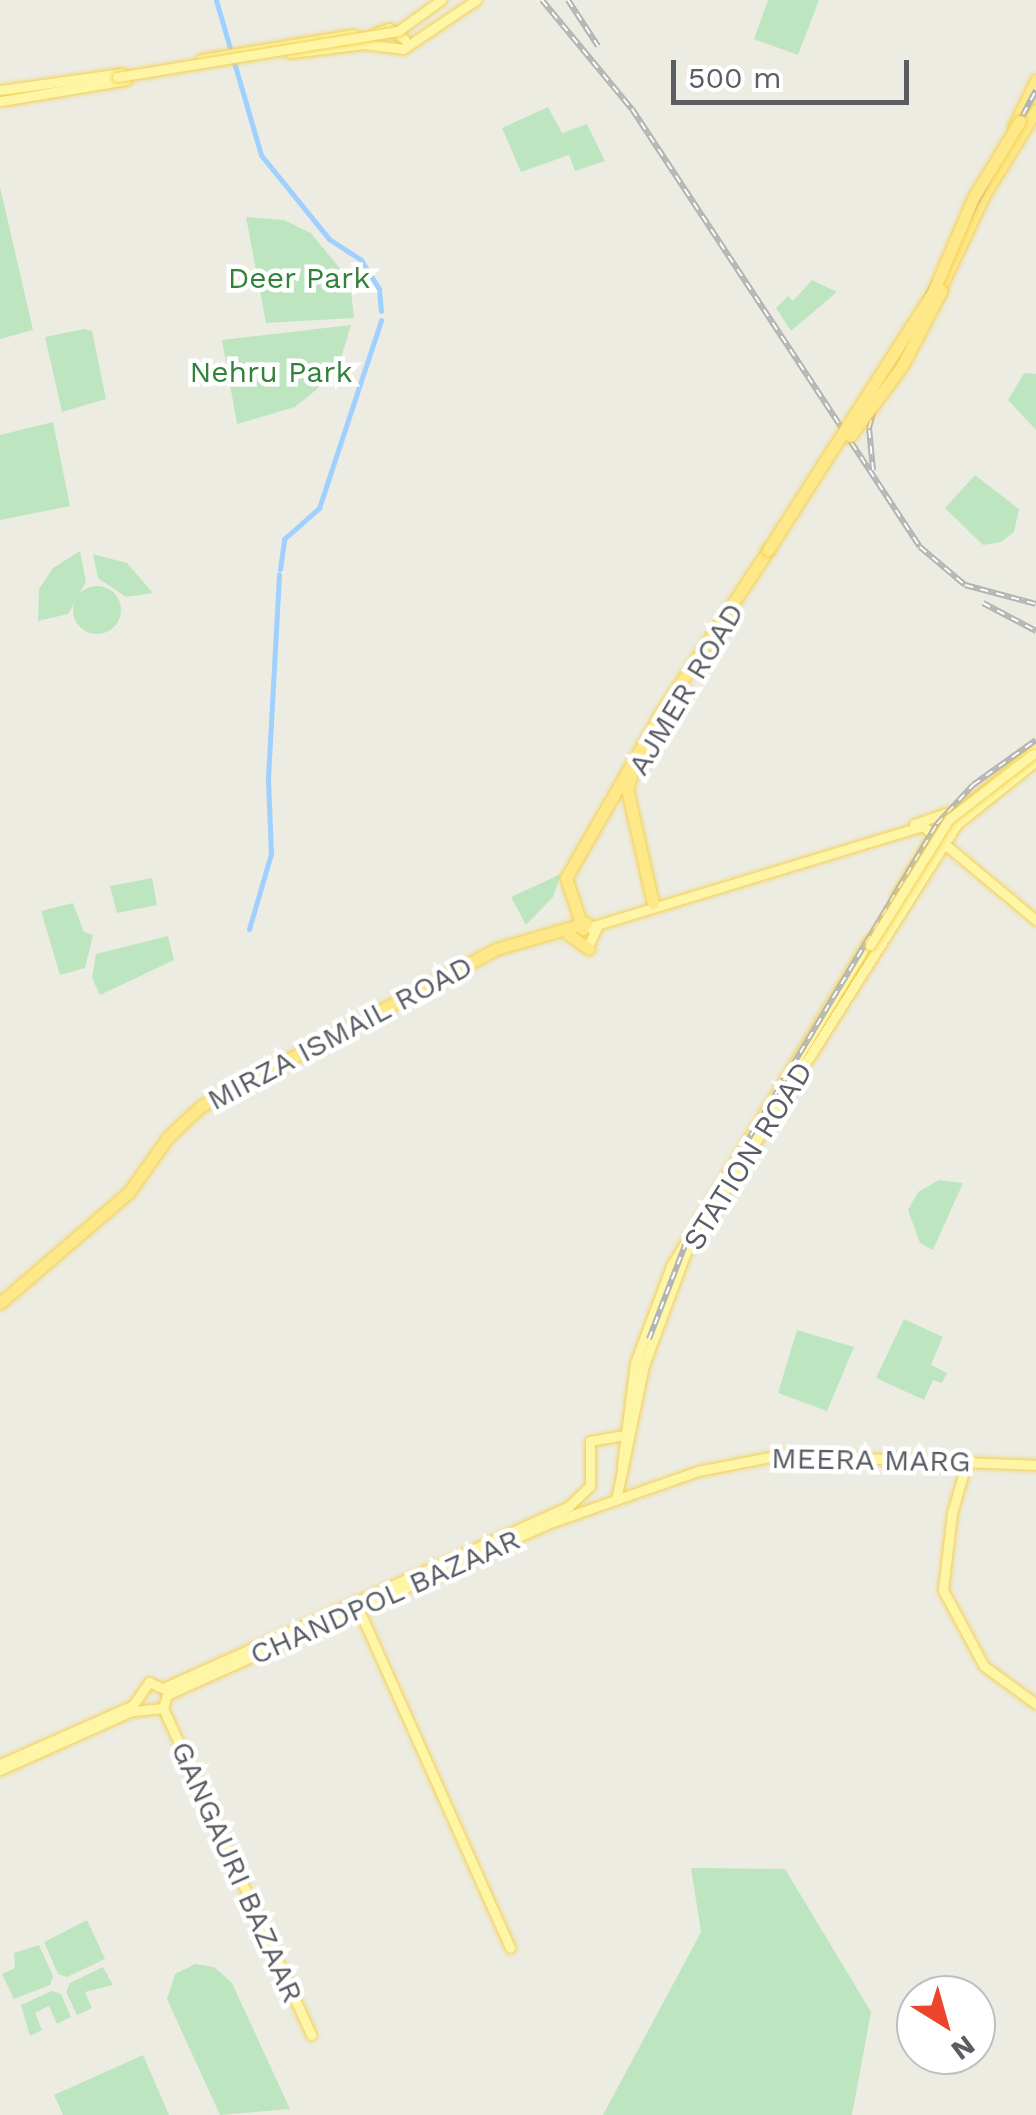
<!DOCTYPE html>
<html>
<head>
<meta charset="utf-8">
<style>
	body { margin:0 }
	#map { position:relative; width:1036px; height:2115px; overflow:hidden; background:#edece2; font-family:"Work Sans",sans-serif }
	div>[style] { position:absolute }
	[style*='--x'] { left:calc(var(--x)*1px); top:calc(var(--y)*1px); width:calc(var(--w)*1px); rotate:calc(var(--a)*1deg) }
	.green>* { inset:0; background:#bde6c0 }
	.round { border-radius:50% }
	.canal>* { height:5px; margin:-2.5px; padding:0 2.5px; transform-origin:2.5px; border-radius:2.5px; background:#a0d0ff }
	.roads { filter:drop-shadow(0 0 2px #f3d155) drop-shadow(0 0 2px #f3d155) }
	.major>* { height:9px; margin:-4.5px; padding:0 4.5px; transform-origin:4.5px; border-radius:4.5px; background:#fff6a5 }
	.highway>* { height:11px; margin:-5.5px; padding:0 5.5px; transform-origin:5.5px; border-radius:5.5px; background:#fee888 }
	.rail>* { height:6px; margin-top:-3px; transform-origin:0; background:repeating-linear-gradient(90deg,#fff 0 8px,#b3b4b4 0 16px); box-sizing:border-box; border-block:2px solid #b3b4b4 }
	.bridges { filter:drop-shadow(0 0 2px #f3d155) drop-shadow(0 0 2px #f3d155) }
	.major-bridge>* { height:9px; margin:-4.5px; padding:0 4.5px; transform-origin:4.5px; border-radius:4.5px; background:#fff6a5 }
	.highway-bridge>* { height:11px; margin:-5.5px; padding:0 5.5px; transform-origin:5.5px; border-radius:5.5px; background:#fee888 }
	span { translate:-50% -50%; white-space:nowrap; text-align:center; line-height:1.15; -webkit-text-stroke:9px #fff; paint-order:stroke }
	.park-label { font-size:30px; color:#32823b }
	.street-label { font-size:30px; color:#5a5e63 }
	.north { position:absolute; left:896px; top:1975px; width:100px; height:100px; box-sizing:border-box; background:#fff; border:2px solid #bdbfc1; border-radius:50%; rotate:143deg; font-size:28px; font-weight:700; line-height:40px; text-align:center; color:#5a5e63 }
	.north::after { content:''; display:block; margin:auto; width:35px; height:45px; background:#ec4529; clip-path:polygon(50% 0,100% 100%,50% 72%,0 100%) }
	.scale { position:absolute; left:671px; top:60px; width:238px; height:45px; box-sizing:border-box; border:5px solid #5a5e63; border-top:0; padding-left:12px; font-size:30px; line-height:35px; white-space:nowrap; color:#5a5e63; -webkit-text-stroke:8px #fff; paint-order:stroke }
</style>
</head>
<body>
<div id="map">
	<div class="green">
		<i style="clip-path:polygon(768px 0,819px 0,798px 55px,754px 39px)"></i>
		<i style="clip-path:polygon(548px 107px,562px 133px,587px 124px,605px 161px,575px 171px,569px 155px,521px 172px,502px 128px)"></i>
		<i style="clip-path:polygon(0 187px,33px 330px,0 339px)"></i>
		<i style="clip-path:polygon(246px 217px,284px 220px,311px 233px,350px 281px,354px 318px,266px 323px)"></i>
		<i style="clip-path:polygon(812px 280px,837px 292px,791px 331px,776px 308px,788px 296px,793px 301px)"></i>
		<i style="clip-path:polygon(351px 325px,340px 361px,316px 390px,295px 407px,237px 424px,222px 340px)"></i>
		<i style="clip-path:polygon(84px 329px,92px 331px,106px 399px,62px 412px,45px 337px)"></i>
		<i style="clip-path:polygon(1024px 373px,1036px 374px,1036px 430px,1008px 400px)"></i>
		<i style="clip-path:polygon(53px 422px,70px 506px,0 520px,0 435px)"></i>
		<i style="clip-path:polygon(975px 475px,1019px 509px,1014px 532px,1001px 542px,983px 545px,945px 508px)"></i>
		<i style="clip-path:polygon(80px 551px,86px 582px,68px 614px,38px 621px,39px 589px,53px 568px)"></i>
		<i style="clip-path:polygon(93px 554px,127px 563px,153px 593px,126px 597px,98px 578px)"></i>
		<i class="round" style="left:73px;top:586px;width:48px;height:48px"></i>
		<i style="clip-path:polygon(561px 874px,553px 897px,526px 925px,511px 897px)"></i>
		<i style="clip-path:polygon(152px 878px,157px 905px,117px 913px,110px 886px)"></i>
		<i style="clip-path:polygon(73px 903px,84px 932px,93px 935px,85px 968px,60px 975px,41px 911px)"></i>
		<i style="clip-path:polygon(168px 936px,174px 960px,100px 995px,92px 978px,96px 954px)"></i>
		<i style="clip-path:polygon(939px 1180px,963px 1183px,933px 1250px,920px 1243px,908px 1210px,918px 1192px)"></i>
		<i style="clip-path:polygon(904px 1319px,943px 1337px,931px 1365px,947px 1373px,942px 1383px,933px 1380px,924px 1400px,876px 1378px)"></i>
		<i style="clip-path:polygon(797px 1330px,854px 1347px,827px 1411px,778px 1393px)"></i>
		<i style="clip-path:polygon(691px 1868px,785px 1869px,871px 2012px,852px 2115px,603px 2115px,701px 1932px)"></i>
		<i style="clip-path:polygon(87px 1920px,105px 1959px,67px 1977px,58px 1974px,44px 1942px)"></i>
		<i style="clip-path:polygon(39px 1945px,53px 1976px,50px 1985px,14px 1999px,2px 1974px,15px 1968px,14px 1953px)"></i>
		<i style="clip-path:polygon(195px 1964px,214px 1967px,232px 1983px,290px 2109px,220px 2115px,167px 1999px,175px 1974px)"></i>
		<i style="clip-path:polygon(103px 1967px,113px 1985px,85px 1992px,92px 2008px,77px 2015px,66px 1992px,70px 1983px)"></i>
		<i style="clip-path:polygon(52px 1991px,61px 1994px,71px 2017px,57px 2024px,49px 2006px,35px 2013px,42px 2030px,30px 2036px,21px 2005px)"></i>
		<i style="clip-path:polygon(143px 2055px,169px 2115px,63px 2115px,54px 2095px)"></i>
	</div>
	<div class="canal">
		<i style="--x:216;--y:0;--w:161;--a:73.8"></i>
		<i style="--x:261;--y:155;--w:108;--a:51"></i>
		<i style="--x:329;--y:239;--w:38;--a:33"></i>
		<i style="--x:361;--y:260;--w:34;--a:58"></i>
		<i style="--x:379;--y:289;--w:22;--a:85"></i>
		<i style="--x:280;--y:569;--w:30;--a:-82"></i>
		<i style="--x:284;--y:539;--w:47;--a:-41.5"></i>
		<i style="--x:319;--y:508;--w:198;--a:-71.7"></i>
		<i style="--x:249;--y:929;--w:78;--a:-73.7"></i>
		<i style="--x:271;--y:854;--w:76;--a:-92.3"></i>
		<i style="--x:268;--y:778;--w:204;--a:-86.9"></i>
	</div>
	<div class="roads">
		<div class="major">
			<i style="--x:377;--y:32;--w:13;--a:-18"></i>
			<i style="--x:389;--y:28;--w:19;--a:36"></i>
			<i style="--x:290;--y:53;--w:75;--a:-6.9"></i>
			<i style="--x:364;--y:44;--w:39;--a:7"></i>
			<i style="--x:403;--y:49;--w:88;--a:-33.9"></i>
			<i style="--x:201;--y:59;--w:155;--a:-9.3"></i>
			<i style="--x:1;--y:90;--w:122;--a:-8"></i>
			<i style="--x:1;--y:101;--w:127;--a:-9.5"></i>
			<i style="--x:914;--y:824;--w:40;--a:-18.9"></i>
			<i style="--x:938;--y:828;--w:127;--a:-39.2"></i>
			<i style="--x:895;--y:897;--w:77;--a:-58.8"></i>
			<i style="--x:587;--y:928;--w:351;--a:-16.9"></i>
			<i style="--x:923;--y:826;--w:147;--a:39.8"></i>
			<i style="--x:590;--y:942;--w:17;--a:-65"></i>
			<i style="--x:967;--y:1461;--w:54;--a:106.1"></i>
			<i style="--x:952;--y:1513;--w:78;--a:96.7"></i>
			<i style="--x:943;--y:1590;--w:86;--a:61.7"></i>
			<i style="--x:984;--y:1666;--w:64;--a:36.2"></i>
			<i style="--x:622;--y:1465;--w:103;--a:-82.7"></i>
			<i style="--x:635;--y:1363;--w:103;--a:-69.6"></i>
			<i style="--x:671;--y:1266;--w:381;--a:-58.7"></i>
			<i style="--x:616;--y:1500;--w:138;--a:-78.3"></i>
			<i style="--x:644;--y:1365;--w:121;--a:-69.6"></i>
			<i style="--x:686;--y:1252;--w:507;--a:-57.66"></i>
			<i style="--x:957;--y:824;--w:101;--a:-38.6"></i>
			<i style="--x:359;--y:1610;--w:370;--a:65.9"></i>
			<i style="--x:165;--y:1687;--w:443;--a:-24.1"></i>
			<i style="--x:569;--y:1506;--w:29;--a:-44"></i>
			<i style="--x:590;--y:1486;--w:45;--a:-90"></i>
			<i style="--x:590;--y:1441;--w:36;--a:-10"></i>
			<i style="--x:169;--y:1694;--w:414;--a:-24.2"></i>
			<i style="--x:547;--y:1524;--w:160;--a:-19.3"></i>
			<i style="--x:698;--y:1471;--w:84;--a:-11"></i>
			<i style="--x:780;--y:1455;--w:256;--a:2.2"></i>
			<i style="--x:163;--y:1708;--w:359;--a:65.6"></i>
			<i style="--x:0;--y:1764;--w:145;--a:-23.9"></i>
			<i style="--x:133;--y:1705;--w:28;--a:-55"></i>
			<i style="--x:149;--y:1682;--w:21;--a:25"></i>
			<i style="--x:168;--y:1691;--w:18;--a:106"></i>
			<i style="--x:163;--y:1708;--w:31;--a:174"></i>
			<i style="--x:132;--y:1711;--w:145;--a:155.9"></i>
		</div>
		<div class="highway">
			<i style="--x:1014;--y:126;--w:51;--a:-64.4"></i>
			<i style="--x:937;--y:295;--w:110;--a:-64.8"></i>
			<i style="--x:984;--y:195;--w:100;--a:-58.5"></i>
			<i style="--x:631;--y:776;--w:14;--a:107"></i>
			<i style="--x:627;--y:789;--w:117;--a:77.2"></i>
			<i style="--x:583;--y:929;--w:54;--a:-108.4"></i>
			<i style="--x:566;--y:878;--w:193;--a:-60.1"></i>
			<i style="--x:662;--y:711;--w:193;--a:-56.6"></i>
			<i style="--x:567;--y:933;--w:27;--a:36"></i>
			<i style="--x:0;--y:1303;--w:170;--a:-40.7"></i>
			<i style="--x:129;--y:1192;--w:67;--a:-54.7"></i>
			<i style="--x:168;--y:1137;--w:45;--a:-43.2"></i>
			<i style="--x:201;--y:1106;--w:334;--a:-28"></i>
			<i style="--x:496;--y:949;--w:94;--a:-16.1"></i>
		</div>
	</div>
	<div class="rail">
		<i style="--x:542;--y:0;--w:141;--a:50.5"></i>
		<i style="--x:632;--y:109;--w:524;--a:56.67"></i>
		<i style="--x:920;--y:547;--w:59;--a:40.2"></i>
		<i style="--x:965;--y:585;--w:73;--a:15"></i>
		<i style="--x:568;--y:0;--w:55;--a:56.9"></i>
		<i style="--x:873;--y:470;--w:42;--a:-95.4"></i>
		<i style="--x:869;--y:428;--w:47;--a:-75.1"></i>
		<i style="--x:881;--y:383;--w:331;--a:-62.1"></i>
		<i style="--x:983;--y:603;--w:60;--a:27.8"></i>
		<i style="--x:649;--y:1339;--w:101;--a:-69"></i>
		<i style="--x:685;--y:1245;--w:491;--a:-59.1"></i>
		<i style="--x:937;--y:824;--w:53;--a:-47.3"></i>
		<i style="--x:973;--y:785;--w:77;--a:-35.5"></i>
	</div>
	<div class="bridges">
		<div class="major-bridge">
			<i style="--x:117;--y:77;--w:285;--a:-9.3"></i>
			<i style="--x:398;--y:31;--w:53;--a:-35.8"></i>
			<i style="--x:870;--y:945;--w:149;--a:-57.9"></i>
			<i style="--x:949;--y:819;--w:106;--a:-37.7"></i>
		</div>
		<div class="highway-bridge">
			<i style="--x:850;--y:436;--w:87;--a:-53.4"></i>
			<i style="--x:902;--y:366;--w:85;--a:-62.5"></i>
			<i style="--x:768;--y:550;--w:306;--a:-57.4"></i>
			<i style="--x:933;--y:292;--w:102;--a:-66.9"></i>
			<i style="--x:973;--y:198;--w:90;--a:-58.6"></i>
		</div>
	</div>
	<div class="park-label">
		<span style="left:299px;top:278px">Deer Park</span>
		<span style="left:271px;top:372px">Nehru Park</span>
	</div>
	<div class="street-label">
		<span style="left:686px;top:689px;rotate:-59deg">AJMER ROAD</span>
		<span style="left:340px;top:1033px;rotate:-28deg">MIRZA ISMAIL ROAD</span>
		<span style="left:748px;top:1156px;rotate:-58deg">STATION ROAD</span>
		<span style="left:871px;top:1460px;rotate:1deg">MEERA MARG</span>
		<span style="left:385px;top:1597px;rotate:-24deg">CHANDPOL BAZAAR</span>
		<span style="left:237px;top:1872px;rotate:66deg">GANGAURI BAZAAR</span>
	</div>
	<div class="north">N</div>
	<div class="scale">500 m</div>
</div>
</body>
</html>
